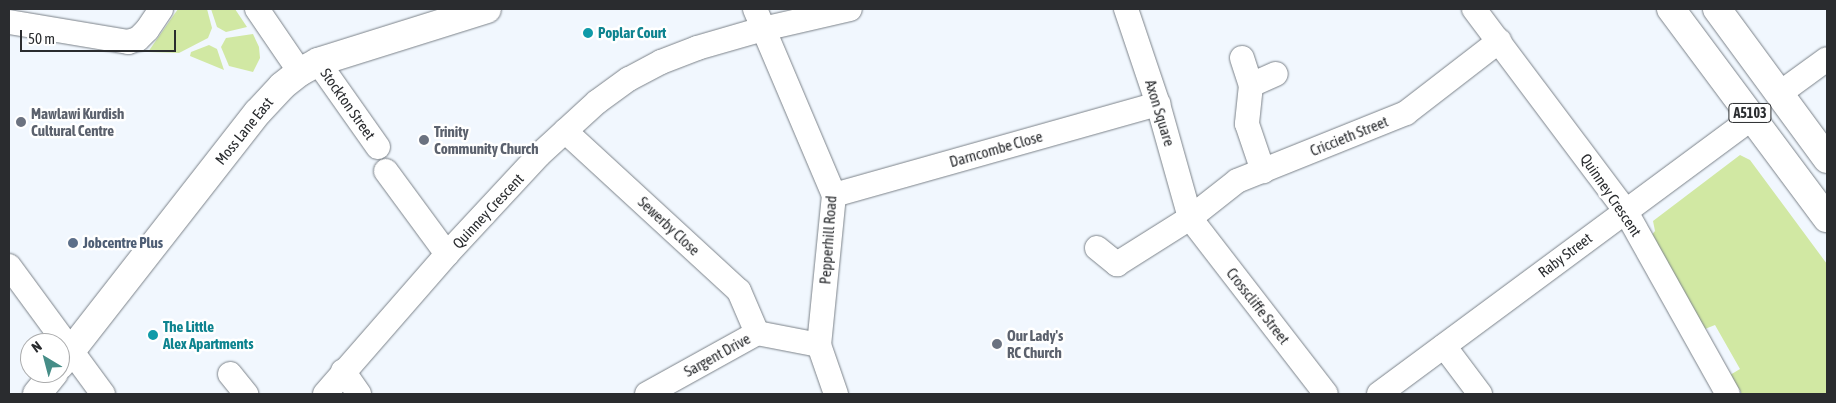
<!DOCTYPE html>
<html>
<head>
<meta charset="utf-8">
<style>
	body { margin:0 }
	#map { position:relative; width:1836px; height:403px; overflow:hidden; background:#f1f7fe; font-family:"Asap Condensed",sans-serif }
	div>[style] { position:absolute }
	[style*='--x'] { left:calc(var(--x)*1px); top:calc(var(--y)*1px); width:calc(var(--w)*1px); rotate:calc(var(--a)*1deg) }
	.green>* { inset:0; background:#d1e8a3 }
	.roads { filter:drop-shadow(0 0 1px #7b8289) drop-shadow(0 0 1px #7b8289) }
	.minor>* { height:24px; margin:-12px; padding:0 12px; transform-origin:12px; border-radius:12px; background:#fff }
	.major>* { height:28px; margin:-14px; padding:0 14px; transform-origin:14px; border-radius:14px; background:#fff }
	.highway>* { height:28px; margin:-14px; padding:0 14px; transform-origin:14px; border-radius:14px; background:#fff }
	.dots>* { width:14px; height:14px; translate:-50% -50%; box-sizing:border-box; border:2px solid #fff; border-radius:50% }
	span { translate:-50% -50%; white-space:nowrap; text-align:center; line-height:1.15; -webkit-text-stroke:5px #fff; paint-order:stroke }
	.shield-label span { padding:1px 4px; background:#fff; border:1px solid; border-radius:4px; -webkit-text-stroke-width:0 }
	.shield-label { font-size:14px; color:#2a2c2f; font-weight:700 }
	.culture-label { font-size:15px; color:#0d838f; font-weight:700 }
	.left { translate:0 -50%; text-align:left }
	.street-label { font-size:15px; color:#2a2c2f }
	.worship-label { font-size:15px; color:#5b616d; font-weight:700 }
	.service-label { font-size:15px; color:#4e5e75; font-weight:700 }
	.frame { position:absolute; inset:0; border:10px solid #2a2c2f; pointer-events:none }
	.north { position:absolute; left:20px; top:333px; width:50px; height:50px; box-sizing:border-box; background:#fff; border:1px solid #aaabac; border-radius:50%; rotate:323deg; font-size:14px; font-weight:700; line-height:20px; text-align:center; color:#2a2c2f }
	.north::after { content:''; display:block; margin:auto; width:18px; height:22px; background:#468d87; clip-path:polygon(50% 0,100% 100%,50% 72%,0 100%) }
	.scale { position:absolute; left:20px; top:30px; width:156px; height:22px; box-sizing:border-box; border:2px solid #2a2c2f; border-top:0; padding-left:6px; font-size:15px; line-height:18px; white-space:nowrap; color:#2a2c2f; -webkit-text-stroke:4px #fff; paint-order:stroke }
</style>
</head>
<body>
<div id="map">
	<div class="green">
		<i style="clip-path:polygon(178px 9px,207px 9px,212px 28px,208px 38px,179px 53px,148px 52px)"></i>
		<i style="clip-path:polygon(211px 9px,235px 9px,247px 27px,226px 32px,217px 27px)"></i>
		<i style="clip-path:polygon(253px 34px,259px 47px,260px 58px,253px 72px,229px 66px,221px 47px,226px 38px)"></i>
		<i style="clip-path:polygon(209px 45px,217px 49px,224px 70px,190px 56px,191px 52px)"></i>
		<i style="clip-path:polygon(1740px 155px,1750px 160px,1827px 264px,1827px 394px,1742px 394px,1730px 375px,1740px 369px,1715px 325px,1705px 329px,1651px 236px,1655px 231px,1653px 221px)"></i>
	</div>
	<div class="roads">
		<div class="minor">
			<i style="--x:257;--y:9;--w:76;--a:55.7"></i>
			<i style="--x:755;--y:9;--w:202;--a:67"></i>
			<i style="--x:834;--y:195;--w:151;--a:95.7"></i>
			<i style="--x:819;--y:345;--w:52;--a:70.9"></i>
			<i style="--x:1126;--y:9;--w:100;--a:71.4"></i>
			<i style="--x:1158;--y:104;--w:118;--a:74.3"></i>
			<i style="--x:1190;--y:218;--w:222;--a:52.3"></i>
			<i style="--x:1474;--y:9;--w:251;--a:53.1"></i>
			<i style="--x:1625;--y:210;--w:211;--a:60.8"></i>
			<i style="--x:9;--y:22;--w:121;--a:9.5"></i>
			<i style="--x:128;--y:42;--w:10;--a:-17"></i>
			<i style="--x:138;--y:39;--w:13;--a:-45"></i>
			<i style="--x:147;--y:30;--w:25;--a:-56"></i>
			<i style="--x:1242;--y:58;--w:28;--a:72"></i>
			<i style="--x:1251;--y:85;--w:39;--a:96"></i>
			<i style="--x:1247;--y:124;--w:50;--a:71.2"></i>
			<i style="--x:318;--y:62;--w:104;--a:54.8"></i>
			<i style="--x:1251;--y:85;--w:27;--a:-24"></i>
			<i style="--x:1779;--y:94;--w:59;--a:-36.1"></i>
			<i style="--x:565;--y:131;--w:236;--a:42.6"></i>
			<i style="--x:739;--y:291;--w:46;--a:66.8"></i>
			<i style="--x:386;--y:171;--w:103;--a:53.7"></i>
			<i style="--x:834;--y:195;--w:337;--a:-15.7"></i>
			<i style="--x:1097;--y:248;--w:26;--a:39"></i>
			<i style="--x:1117;--y:264;--w:86;--a:-32.2"></i>
			<i style="--x:1190;--y:218;--w:60;--a:-38.2"></i>
			<i style="--x:1237;--y:181;--w:182;--a:-21.9"></i>
			<i style="--x:1406;--y:113;--w:118;--a:-37.7"></i>
			<i style="--x:9;--y:266;--w:159;--a:53.7"></i>
			<i style="--x:1444;--y:346;--w:60;--a:53.1"></i>
			<i style="--x:343;--y:371;--w:28;--a:55"></i>
			<i style="--x:230;--y:374;--w:26;--a:51"></i>
			<i style="--x:325;--y:394;--w:186;--a:-48.9"></i>
			<i style="--x:447;--y:254;--w:135;--a:-47.1"></i>
			<i style="--x:539;--y:155;--w:79;--a:-42.4"></i>
			<i style="--x:597;--y:102;--w:39;--a:-36"></i>
			<i style="--x:629;--y:79;--w:36;--a:-28"></i>
			<i style="--x:661;--y:62;--w:39;--a:-21"></i>
			<i style="--x:697;--y:48;--w:69;--a:-16.1"></i>
			<i style="--x:763;--y:29;--w:89;--a:-12.9"></i>
			<i style="--x:647;--y:394;--w:126;--a:-29"></i>
			<i style="--x:757;--y:333;--w:63;--a:11"></i>
			<i style="--x:1379;--y:394;--w:465;--a:-36.5"></i>
		</div>
		<div class="major">
			<i style="--x:60;--y:365;--w:321;--a:-52"></i>
			<i style="--x:258;--y:112;--w:35;--a:-47"></i>
			<i style="--x:282;--y:86;--w:23;--a:-38"></i>
			<i style="--x:300;--y:72;--w:21;--a:-29"></i>
			<i style="--x:318;--y:62;--w:177;--a:-17.4"></i>
			<i style="--x:37;--y:394;--w:27;--a:-51"></i>
		</div>
		<div class="highway">
			<i style="--x:1671;--y:9;--w:261;--a:53.3"></i>
			<i style="--x:1717;--y:9;--w:186;--a:53.7"></i>
		</div>
	</div>
	<div class="dots">
		<i style="left:588px;top:33px;background:#0f9aa8"></i>
		<i style="left:21px;top:122px;background:#6b7280"></i>
		<i style="left:424px;top:140px;background:#6b7280"></i>
		<i style="left:73px;top:243px;background:#5c6f8a"></i>
		<i style="left:153px;top:335px;background:#0f9aa8"></i>
		<i style="left:997px;top:344px;background:#6b7280"></i>
	</div>
	<div class="shield-label">
		<span style="left:1750px;top:113px">A5103</span>
	</div>
	<div class="culture-label">
		<span class="left" style="left:598px;top:33px">Poplar Court</span>
		<span class="left" style="left:163px;top:335px">The Little<br>Alex Apartments</span>
	</div>
	<div class="street-label">
		<span style="left:348px;top:104px;rotate:55deg">Stockton Street</span>
		<span style="left:1160px;top:113px;rotate:73deg">Axon Square</span>
		<span style="left:244px;top:131px;rotate:-51deg">Moss Lane East</span>
		<span style="left:1349px;top:136px;rotate:-22deg">Criccieth Street</span>
		<span style="left:996px;top:149px;rotate:-16deg">Darncombe Close</span>
		<span style="left:1611px;top:195px;rotate:56deg">Quinney Crescent</span>
		<span style="left:488px;top:211px;rotate:-47deg">Quinney Crescent</span>
		<span style="left:669px;top:226px;rotate:43deg">Sewerby Close</span>
		<span style="left:828px;top:240px;rotate:-86deg">Pepperhill Road</span>
		<span style="left:1565px;top:255px;rotate:-37deg">Raby Street</span>
		<span style="left:1258px;top:306px;rotate:52deg">Crosscliffe Street</span>
		<span style="left:717px;top:355px;rotate:-29deg">Sargent Drive</span>
	</div>
	<div class="worship-label">
		<span class="left" style="left:31px;top:122px">Mawlawi Kurdish<br>Cultural Centre</span>
		<span class="left" style="left:434px;top:140px">Trinity<br>Community Church</span>
		<span class="left" style="left:1007px;top:344px">Our Lady's<br>RC Church</span>
	</div>
	<div class="service-label">
		<span class="left" style="left:83px;top:243px">Jobcentre Plus</span>
	</div>
	<div class="frame"></div>
	<div class="north">N</div>
	<div class="scale">50 m</div>
</div>
</body>
</html>
